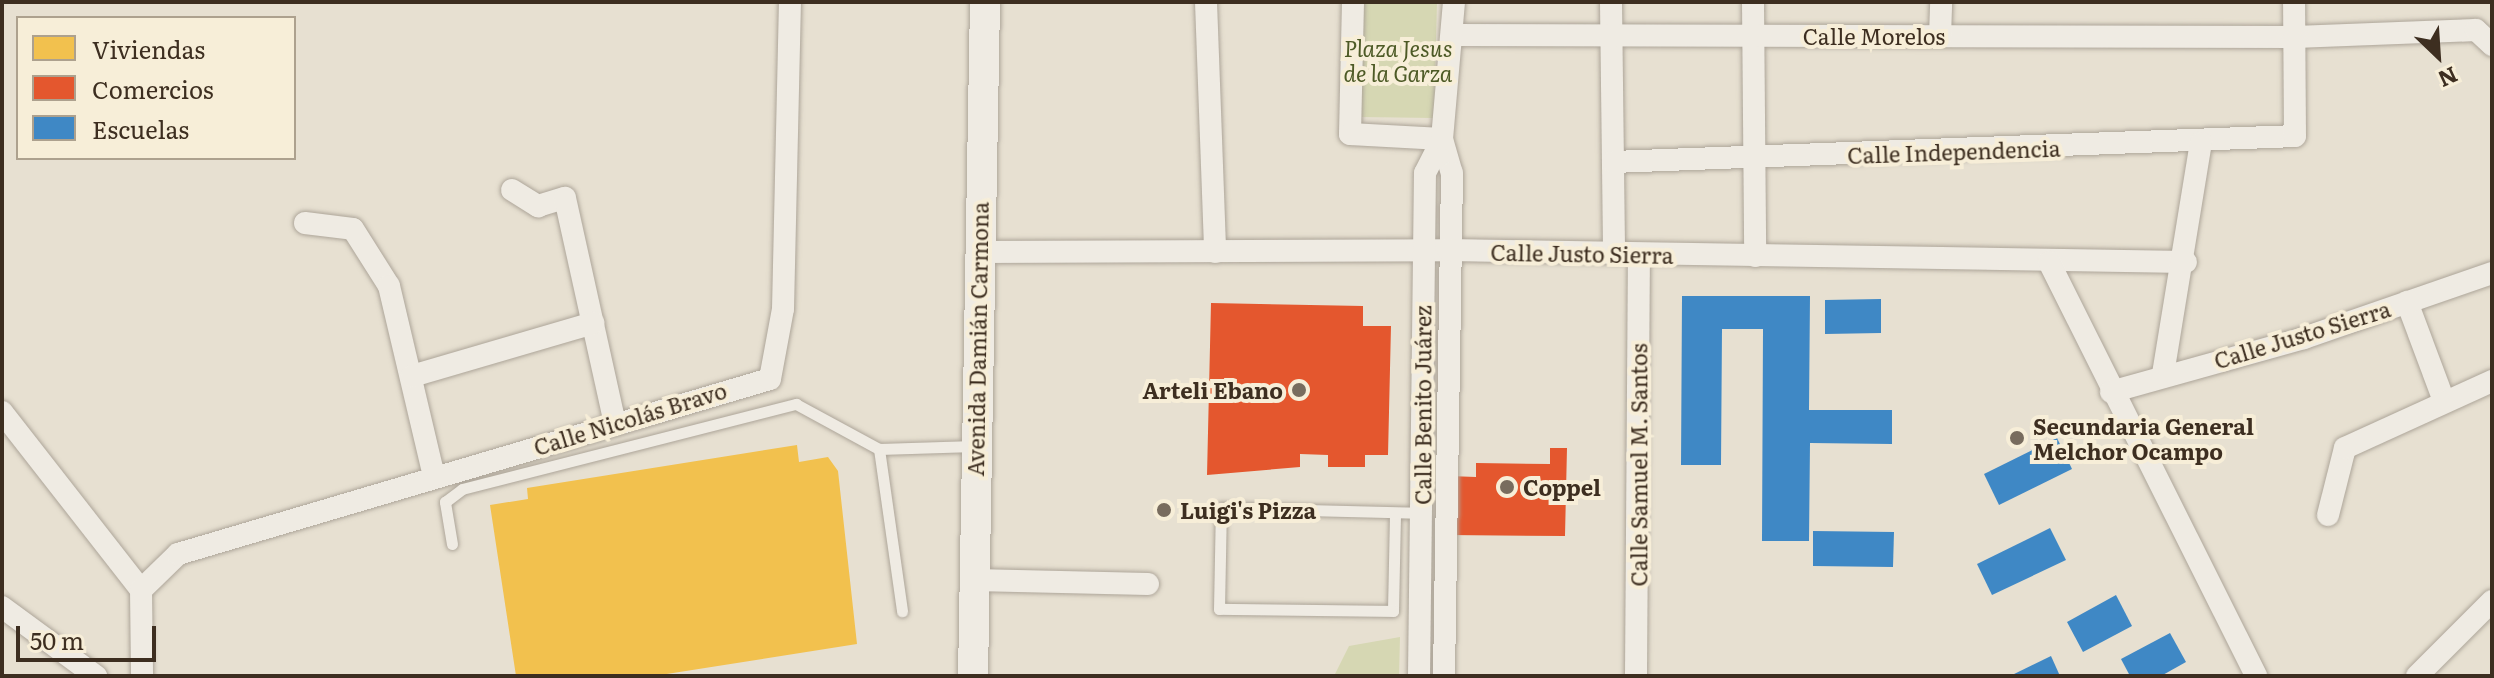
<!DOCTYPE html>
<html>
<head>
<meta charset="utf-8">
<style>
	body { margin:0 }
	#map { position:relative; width:2494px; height:678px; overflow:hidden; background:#e7e0d1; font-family:Literata,serif }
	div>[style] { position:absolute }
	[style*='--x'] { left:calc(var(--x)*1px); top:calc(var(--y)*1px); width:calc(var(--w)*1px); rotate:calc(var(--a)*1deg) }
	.green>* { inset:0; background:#d6d7b3 }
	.homes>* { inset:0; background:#f2c14e }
	.shops>* { inset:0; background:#e4572e }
	.schools>* { inset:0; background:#3f88c5 }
	.roads { filter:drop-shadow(0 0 2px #ada599) drop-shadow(0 0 2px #ada599) }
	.lane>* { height:11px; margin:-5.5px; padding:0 5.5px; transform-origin:5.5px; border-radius:5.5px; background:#efebe3 }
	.street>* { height:22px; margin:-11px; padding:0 11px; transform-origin:11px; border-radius:11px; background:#efebe3 }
	.secondary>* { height:30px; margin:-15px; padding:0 15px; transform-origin:15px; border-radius:15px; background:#efebe3 }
	.dots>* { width:22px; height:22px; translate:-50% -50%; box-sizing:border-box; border:4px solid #f7eed8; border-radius:50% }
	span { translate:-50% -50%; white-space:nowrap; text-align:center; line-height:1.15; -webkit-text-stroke:8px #f7eed8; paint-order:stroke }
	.street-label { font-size:22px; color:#3d2e20 }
	.park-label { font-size:22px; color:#4d5a26; font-style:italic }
	.poi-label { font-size:22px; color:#3d2e20; font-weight:700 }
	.right { translate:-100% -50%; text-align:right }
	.left { translate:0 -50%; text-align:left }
	.frame { position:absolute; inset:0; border:4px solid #3d2e20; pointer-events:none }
	.legend { position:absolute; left:16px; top:16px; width:280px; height:144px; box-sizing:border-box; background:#f7eed8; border:2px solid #ada18e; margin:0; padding:10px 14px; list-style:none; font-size:24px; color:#3d2e20 }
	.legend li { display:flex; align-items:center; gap:16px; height:40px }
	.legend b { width:40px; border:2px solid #ada18e }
	.north { position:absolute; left:2398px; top:16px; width:80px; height:80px; -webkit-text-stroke:6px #f7eed8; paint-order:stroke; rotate:155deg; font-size:22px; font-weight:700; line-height:32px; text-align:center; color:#3d2e20 }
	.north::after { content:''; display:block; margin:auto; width:28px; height:36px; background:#3d2e20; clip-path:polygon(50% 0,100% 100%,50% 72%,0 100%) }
	.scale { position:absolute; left:16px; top:626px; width:140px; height:36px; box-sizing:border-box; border:4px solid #3d2e20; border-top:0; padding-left:10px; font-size:24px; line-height:28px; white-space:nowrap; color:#3d2e20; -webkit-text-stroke:6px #f7eed8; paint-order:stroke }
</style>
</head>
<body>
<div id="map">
	<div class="green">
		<i style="clip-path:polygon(1362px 2px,1437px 2px,1434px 118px,1360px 117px)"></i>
		<i style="clip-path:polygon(1400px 637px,1399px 676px,1334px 676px,1349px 646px)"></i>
	</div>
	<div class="homes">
		<i style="clip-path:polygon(797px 445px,799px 462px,828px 457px,838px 471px,857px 644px,654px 676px,516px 676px,490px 505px,528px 499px,527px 488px)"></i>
	</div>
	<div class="shops">
		<i style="clip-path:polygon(1211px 303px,1363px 306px,1363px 326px,1391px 326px,1388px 455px,1365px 455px,1365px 467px,1328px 467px,1328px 455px,1300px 454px,1300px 467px,1207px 475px)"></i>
		<i style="clip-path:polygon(1550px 448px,1567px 448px,1565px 536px,1448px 535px,1449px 476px,1476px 477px,1476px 463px,1550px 464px)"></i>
	</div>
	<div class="schools">
		<i style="clip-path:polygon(1682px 296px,1810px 296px,1809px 410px,1892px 410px,1892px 444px,1810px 443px,1809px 541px,1762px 541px,1763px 329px,1722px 329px,1721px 465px,1681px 465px)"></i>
		<i style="clip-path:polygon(1881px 299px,1881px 333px,1825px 334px,1825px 300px)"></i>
		<i style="clip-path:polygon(2057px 438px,2072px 469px,1999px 505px,1984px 474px)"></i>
		<i style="clip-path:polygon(2050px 528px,2066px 560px,1992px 595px,1977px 564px)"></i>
		<i style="clip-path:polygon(1813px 531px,1894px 532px,1893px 567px,1813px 566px)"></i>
		<i style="clip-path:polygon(2116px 595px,2132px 626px,2083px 652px,2067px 622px)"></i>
		<i style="clip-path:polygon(2170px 633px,2186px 662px,2161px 676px,2130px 676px,2121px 659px)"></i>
		<i style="clip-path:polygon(2051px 656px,2060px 676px,2010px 676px)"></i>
	</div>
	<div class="roads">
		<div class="lane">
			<i style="--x:879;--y:449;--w:164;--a:81.9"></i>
			<i style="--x:1395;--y:515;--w:96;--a:91.2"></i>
			<i style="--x:1393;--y:611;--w:174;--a:-179.3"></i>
			<i style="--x:1219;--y:609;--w:101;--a:-88.9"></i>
			<i style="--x:1221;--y:508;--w:201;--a:1.4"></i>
			<i style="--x:452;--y:544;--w:43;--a:-99.5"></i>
			<i style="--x:445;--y:502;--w:21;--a:-37"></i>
			<i style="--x:462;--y:489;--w:345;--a:-14.3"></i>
			<i style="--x:796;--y:404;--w:94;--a:28.5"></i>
			<i style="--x:879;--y:449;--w:96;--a:-1.8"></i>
		</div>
		<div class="street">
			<i style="--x:1206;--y:2;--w:250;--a:87.9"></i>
			<i style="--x:1353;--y:2;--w:132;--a:91.3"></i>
			<i style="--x:1350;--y:134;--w:92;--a:3.1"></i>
			<i style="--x:1611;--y:2;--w:251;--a:89.3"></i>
			<i style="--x:1753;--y:2;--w:254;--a:89.5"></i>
			<i style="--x:1453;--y:35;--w:842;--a:0.14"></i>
			<i style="--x:2295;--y:37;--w:181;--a:-2.2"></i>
			<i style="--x:2476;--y:30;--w:22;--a:43"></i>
			<i style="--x:1940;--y:36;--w:34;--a:-88"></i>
			<i style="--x:1442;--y:139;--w:35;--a:74"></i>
			<i style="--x:1452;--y:173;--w:503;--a:90.91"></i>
			<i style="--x:1613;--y:162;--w:682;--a:-2.18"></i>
			<i style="--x:2295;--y:136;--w:134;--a:-90.4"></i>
			<i style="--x:512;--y:190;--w:31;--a:32"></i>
			<i style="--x:538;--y:206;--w:28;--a:-17"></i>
			<i style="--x:565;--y:198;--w:230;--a:77.5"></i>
			<i style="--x:305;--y:223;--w:48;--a:7.1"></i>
			<i style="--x:353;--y:229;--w:67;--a:57.7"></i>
			<i style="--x:389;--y:286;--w:196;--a:76.7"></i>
			<i style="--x:978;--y:252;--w:470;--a:-0.2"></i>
			<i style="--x:1448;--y:250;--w:738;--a:0.93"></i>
			<i style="--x:2049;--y:262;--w:463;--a:63.4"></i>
			<i style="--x:2407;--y:302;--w:106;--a:69.5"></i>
			<i style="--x:2163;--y:374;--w:234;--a:-80.7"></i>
			<i style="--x:412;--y:376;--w:189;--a:-16.3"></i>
			<i style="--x:2111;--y:392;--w:200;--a:-15.6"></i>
			<i style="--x:2304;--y:338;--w:199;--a:-19.1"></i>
			<i style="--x:2;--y:412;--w:226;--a:52"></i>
			<i style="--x:141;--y:590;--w:86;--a:89.3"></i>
			<i style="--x:2328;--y:515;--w:69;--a:-75.8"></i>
			<i style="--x:2345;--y:448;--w:162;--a:-24.5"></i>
			<i style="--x:974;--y:580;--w:174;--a:1.3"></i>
			<i style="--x:141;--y:590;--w:52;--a:-44.2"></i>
			<i style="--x:178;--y:554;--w:617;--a:-16.47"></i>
			<i style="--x:770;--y:379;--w:71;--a:-79.5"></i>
			<i style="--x:783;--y:309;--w:307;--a:-88.7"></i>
			<i style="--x:2;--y:607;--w:117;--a:36.3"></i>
			<i style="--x:1419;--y:676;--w:503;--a:-89.32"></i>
			<i style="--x:1425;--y:173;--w:38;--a:-63"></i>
			<i style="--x:1442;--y:139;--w:138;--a:-85"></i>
			<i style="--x:1636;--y:676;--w:422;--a:-89.6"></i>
			<i style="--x:2417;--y:676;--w:106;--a:-45"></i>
		</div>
		<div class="secondary">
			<i style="--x:973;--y:676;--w:674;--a:-88.98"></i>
		</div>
	</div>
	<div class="dots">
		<i style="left:1299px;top:390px;background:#786c5e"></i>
		<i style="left:2017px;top:438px;background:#786c5e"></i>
		<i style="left:1507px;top:487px;background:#786c5e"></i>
		<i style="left:1164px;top:510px;background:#786c5e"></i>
	</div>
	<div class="street-label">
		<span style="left:1874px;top:36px">Calle Morelos</span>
		<span style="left:1954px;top:151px;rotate:-2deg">Calle Independencia</span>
		<span style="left:1582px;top:253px;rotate:1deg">Calle Justo Sierra</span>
		<span style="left:2302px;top:334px;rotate:-17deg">Calle Justo Sierra</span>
		<span style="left:977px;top:339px;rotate:-89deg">Avenida Damián Carmona</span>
		<span style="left:1422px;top:405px;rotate:-90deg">Calle Benito Juárez</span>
		<span style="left:630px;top:418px;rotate:-17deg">Calle Nicolás Bravo</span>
		<span style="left:1638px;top:465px;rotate:-90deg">Calle Samuel M. Santos</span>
	</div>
	<div class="park-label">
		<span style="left:1398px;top:60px">Plaza Jesus<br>de la Garza</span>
	</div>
	<div class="poi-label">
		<span class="right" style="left:1283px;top:390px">Arteli Ebano</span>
		<span class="left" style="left:2033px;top:438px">Secundaria General<br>Melchor Ocampo</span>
		<span class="left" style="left:1523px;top:487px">Coppel</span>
		<span class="left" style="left:1180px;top:510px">Luigi's Pizza</span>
	</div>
	<div class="frame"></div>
	<ul class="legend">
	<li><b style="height:22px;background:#f2c14e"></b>Viviendas</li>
	<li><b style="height:22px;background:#e4572e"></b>Comercios</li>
	<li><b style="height:22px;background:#3f88c5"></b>Escuelas</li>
	</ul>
	<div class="north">N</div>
	<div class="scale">50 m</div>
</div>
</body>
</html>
